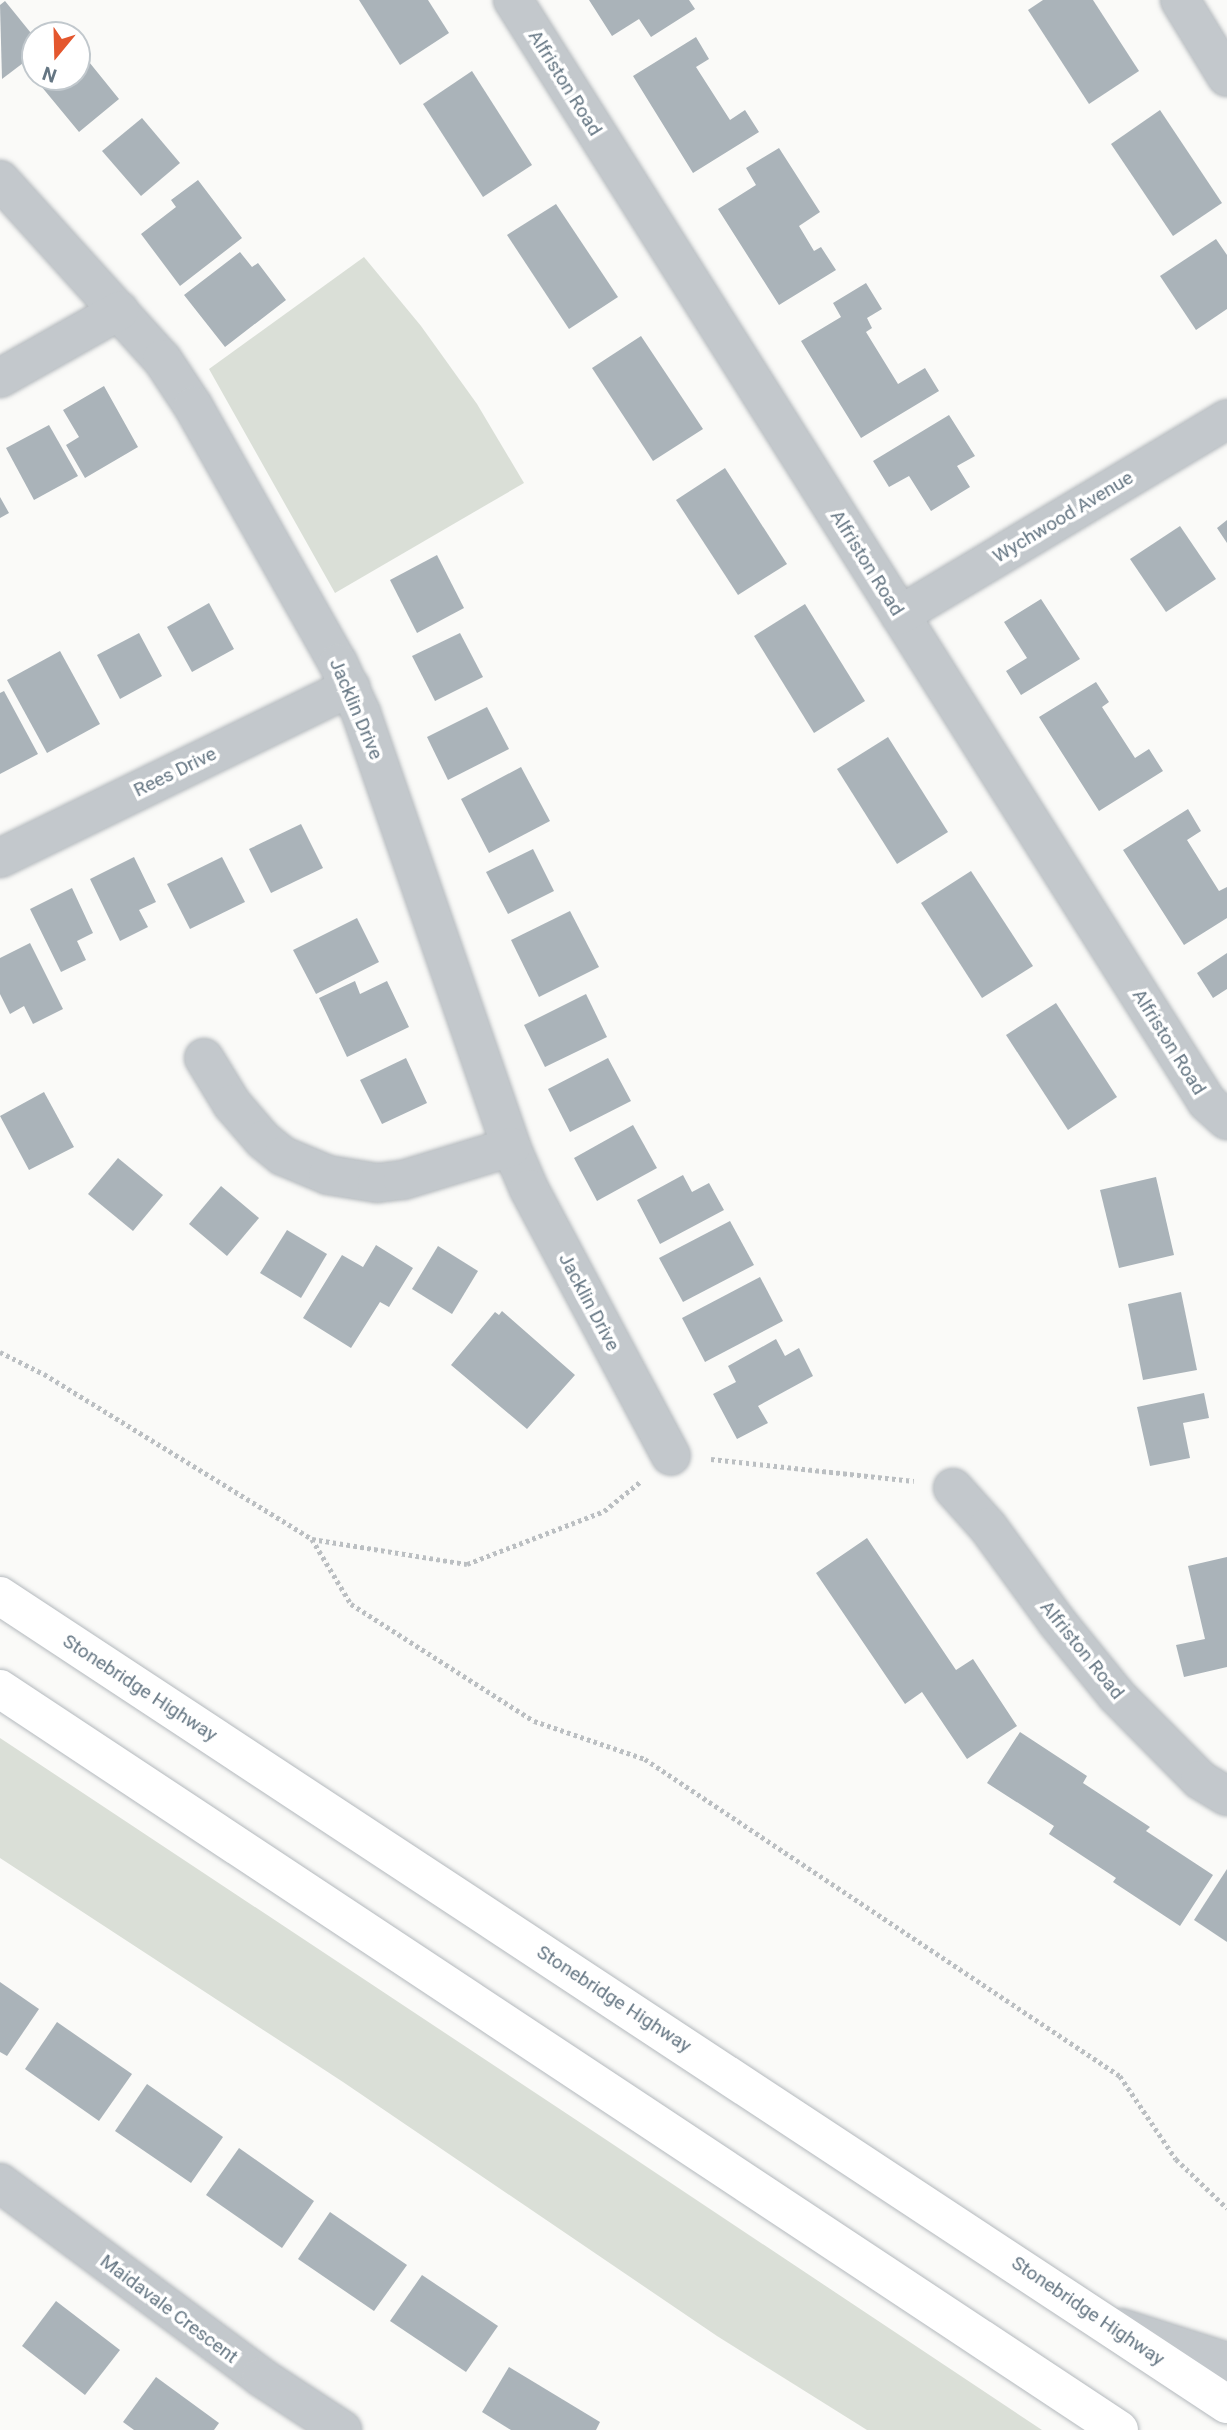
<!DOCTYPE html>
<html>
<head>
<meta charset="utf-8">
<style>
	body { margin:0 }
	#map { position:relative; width:1227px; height:2430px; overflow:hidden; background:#fafaf8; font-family:Roboto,sans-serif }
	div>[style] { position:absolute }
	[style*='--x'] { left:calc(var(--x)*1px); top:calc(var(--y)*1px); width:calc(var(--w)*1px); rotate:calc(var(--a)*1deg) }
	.green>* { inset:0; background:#dadfd7 }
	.building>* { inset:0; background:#aab3b9 }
	.path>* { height:4.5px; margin-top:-2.25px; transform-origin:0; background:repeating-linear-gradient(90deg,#bbbfc2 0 3.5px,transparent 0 7px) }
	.roads { filter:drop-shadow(0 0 2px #b4b9bd) drop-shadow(0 0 2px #b4b9bd) }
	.minor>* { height:38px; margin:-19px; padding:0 19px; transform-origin:19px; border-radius:19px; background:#c3c8cc }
	.highway>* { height:38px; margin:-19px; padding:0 19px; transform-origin:19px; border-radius:19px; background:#fff }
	span { translate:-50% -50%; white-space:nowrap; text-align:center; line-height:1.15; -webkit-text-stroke:7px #fff; paint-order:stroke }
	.street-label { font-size:19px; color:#657683 }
	.north { position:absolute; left:21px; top:21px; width:70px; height:70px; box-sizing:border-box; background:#fff; border:2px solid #c1c8cd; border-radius:50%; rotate:199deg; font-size:19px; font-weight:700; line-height:28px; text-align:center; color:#657683 }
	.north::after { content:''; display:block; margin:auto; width:24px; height:32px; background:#e4572e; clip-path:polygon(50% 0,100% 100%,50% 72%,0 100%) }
</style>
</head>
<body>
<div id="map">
	<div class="green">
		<i style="clip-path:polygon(364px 257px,421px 326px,477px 404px,524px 483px,335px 593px,209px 369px)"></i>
		<i style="clip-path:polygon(0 1738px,605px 2139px,1042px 2430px,867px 2430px,717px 2336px,343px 2082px,0 1858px)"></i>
	</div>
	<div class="building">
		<i style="clip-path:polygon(359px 0,428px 0,449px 33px,400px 65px)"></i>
		<i style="clip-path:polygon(589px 0,689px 0,695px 9px,651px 37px,639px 19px,612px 36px)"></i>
		<i style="clip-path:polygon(1043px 0,1093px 0,1139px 71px,1089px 104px,1028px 10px)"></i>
		<i style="clip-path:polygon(5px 1px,35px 38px,35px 54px,2px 79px,0 5px)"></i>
		<i style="clip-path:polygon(696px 37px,709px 59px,696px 67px,730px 120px,745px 110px,759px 132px,693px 173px,633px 76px)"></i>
		<i style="clip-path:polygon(81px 52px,119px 99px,79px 132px,41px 86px,52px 77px,77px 77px,77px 56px)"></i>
		<i style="clip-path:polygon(472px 71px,532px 165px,483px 197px,423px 104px)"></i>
		<i style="clip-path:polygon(1160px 110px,1222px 203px,1173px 236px,1111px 144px)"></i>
		<i style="clip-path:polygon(142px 118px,180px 163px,141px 196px,102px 151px)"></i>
		<i style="clip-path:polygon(779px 148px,820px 212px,799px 226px,814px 251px,821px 247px,836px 270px,779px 305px,718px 209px,756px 185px,746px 168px)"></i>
		<i style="clip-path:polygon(198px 180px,242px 238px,180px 286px,141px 234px,176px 207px,171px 200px)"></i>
		<i style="clip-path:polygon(556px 204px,618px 297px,569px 329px,507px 235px)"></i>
		<i style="clip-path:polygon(1216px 239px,1227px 255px,1227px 309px,1196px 330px,1160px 276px)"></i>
		<i style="clip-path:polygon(240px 252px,252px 267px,258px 263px,286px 300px,225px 347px,184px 295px)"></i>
		<i style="clip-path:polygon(866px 283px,882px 309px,867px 318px,872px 328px,866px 332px,898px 384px,925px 368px,939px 391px,861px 438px,801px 341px,841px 317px,833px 303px)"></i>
		<i style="clip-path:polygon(641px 336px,703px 429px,653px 461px,592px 368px)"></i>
		<i style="clip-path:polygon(104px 386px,138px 447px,85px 478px,66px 445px,79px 437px,63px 410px)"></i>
		<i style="clip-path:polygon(949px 415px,975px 456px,957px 466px,970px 487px,931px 511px,909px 476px,889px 487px,873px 461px)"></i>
		<i style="clip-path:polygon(49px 425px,78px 476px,34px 500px,6px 448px)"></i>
		<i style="clip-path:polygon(725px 468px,787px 564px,738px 595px,676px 500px)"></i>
		<i style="clip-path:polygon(0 497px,9px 513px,0 518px)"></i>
		<i style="clip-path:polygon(1227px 520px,1227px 543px,1217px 528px)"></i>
		<i style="clip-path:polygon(1180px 526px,1216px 579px,1166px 612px,1130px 559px)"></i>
		<i style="clip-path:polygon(437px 555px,464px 608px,417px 633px,390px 580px)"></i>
		<i style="clip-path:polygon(1041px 599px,1080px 659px,1021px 695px,1006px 671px,1027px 658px,1004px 622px)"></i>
		<i style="clip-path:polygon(209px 603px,234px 649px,192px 672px,167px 627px)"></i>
		<i style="clip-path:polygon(805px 604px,865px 701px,814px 733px,754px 636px)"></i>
		<i style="clip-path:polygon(139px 633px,162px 676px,120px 699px,97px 655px)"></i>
		<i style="clip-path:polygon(460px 633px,483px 677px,435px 701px,412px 656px)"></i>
		<i style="clip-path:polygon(60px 651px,100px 724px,47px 753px,7px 680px)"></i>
		<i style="clip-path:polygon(1096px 682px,1109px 702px,1102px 707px,1135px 758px,1149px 749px,1163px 771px,1099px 811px,1039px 717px)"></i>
		<i style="clip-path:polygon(4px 691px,38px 754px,0 774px,0 693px)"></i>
		<i style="clip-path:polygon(487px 707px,509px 749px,448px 780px,427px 737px)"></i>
		<i style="clip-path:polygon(888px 737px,948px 832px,897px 864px,837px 769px)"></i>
		<i style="clip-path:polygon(521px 767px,550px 821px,489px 853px,461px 799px)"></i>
		<i style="clip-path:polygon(1188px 809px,1201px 831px,1187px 840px,1219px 891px,1227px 887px,1227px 918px,1184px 945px,1123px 850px)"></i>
		<i style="clip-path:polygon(301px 824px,323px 868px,271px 893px,249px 849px)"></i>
		<i style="clip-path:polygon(533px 849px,554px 891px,508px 914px,486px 872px)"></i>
		<i style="clip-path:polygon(134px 857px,156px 902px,139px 910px,148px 927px,120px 941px,90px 879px)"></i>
		<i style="clip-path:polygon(222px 857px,245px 902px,190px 929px,167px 884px)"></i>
		<i style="clip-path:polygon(971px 871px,1033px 966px,982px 998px,921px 903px)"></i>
		<i style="clip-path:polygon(72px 888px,93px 933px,77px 941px,86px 960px,61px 972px,30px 909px)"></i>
		<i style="clip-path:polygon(570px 911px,599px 967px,539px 997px,511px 940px)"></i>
		<i style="clip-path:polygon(357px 918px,379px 962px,316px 994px,293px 950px)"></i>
		<i style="clip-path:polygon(30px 943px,63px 1009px,33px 1024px,24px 1006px,10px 1014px,0 994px,0 958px)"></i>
		<i style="clip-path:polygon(1227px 953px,1227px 989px,1213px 998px,1197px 973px)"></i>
		<i style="clip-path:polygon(355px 981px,360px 994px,387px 981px,409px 1027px,347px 1057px,319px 998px)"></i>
		<i style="clip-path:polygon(586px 994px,607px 1037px,545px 1067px,524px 1025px)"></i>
		<i style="clip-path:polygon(1056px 1003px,1117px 1097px,1068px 1130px,1006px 1035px)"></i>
		<i style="clip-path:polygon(406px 1058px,427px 1103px,382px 1124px,360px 1080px)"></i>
		<i style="clip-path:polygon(608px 1058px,631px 1101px,570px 1132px,548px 1089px)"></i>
		<i style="clip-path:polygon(44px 1092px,74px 1147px,29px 1170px,0 1116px)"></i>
		<i style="clip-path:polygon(633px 1125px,657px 1168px,597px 1201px,574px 1158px)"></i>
		<i style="clip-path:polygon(118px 1158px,163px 1195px,133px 1231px,88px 1194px)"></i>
		<i style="clip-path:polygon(683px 1175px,692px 1192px,709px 1183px,724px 1210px,660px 1244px,637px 1200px)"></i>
		<i style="clip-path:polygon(1156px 1177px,1174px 1255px,1119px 1268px,1100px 1190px)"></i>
		<i style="clip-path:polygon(221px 1186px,259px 1218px,227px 1256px,189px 1224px)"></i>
		<i style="clip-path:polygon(730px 1221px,754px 1265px,683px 1302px,659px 1258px)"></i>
		<i style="clip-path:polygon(287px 1230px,327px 1254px,301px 1298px,260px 1273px)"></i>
		<i style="clip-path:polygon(376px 1245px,413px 1268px,389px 1307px,380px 1302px,351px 1348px,303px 1318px,342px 1255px,363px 1267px)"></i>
		<i style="clip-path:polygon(438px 1246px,478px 1271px,452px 1314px,412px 1289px)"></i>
		<i style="clip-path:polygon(760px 1277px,783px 1321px,705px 1362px,682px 1318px)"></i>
		<i style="clip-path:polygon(1181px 1292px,1197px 1370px,1143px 1380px,1128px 1304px)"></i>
		<i style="clip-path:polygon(502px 1311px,575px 1375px,527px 1429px,451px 1365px,495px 1312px,499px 1315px)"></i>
		<i style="clip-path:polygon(776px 1339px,785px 1356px,799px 1348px,813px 1376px,758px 1406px,768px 1423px,737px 1439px,713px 1394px,736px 1382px,728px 1366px)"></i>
		<i style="clip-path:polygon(1204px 1393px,1209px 1418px,1183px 1423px,1190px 1458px,1150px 1466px,1137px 1407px)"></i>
		<i style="clip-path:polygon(867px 1538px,956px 1670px,973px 1659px,1017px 1726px,967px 1759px,922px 1692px,905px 1704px,816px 1573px)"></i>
		<i style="clip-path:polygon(1227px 1557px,1227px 1667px,1184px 1677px,1176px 1645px,1205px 1639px,1188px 1566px)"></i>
		<i style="clip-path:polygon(1020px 1732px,1087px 1776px,1083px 1783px,1150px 1827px,1146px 1831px,1213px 1875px,1180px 1926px,1113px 1882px,1116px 1878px,1049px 1834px,1054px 1826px,987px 1783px)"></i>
		<i style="clip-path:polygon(1227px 1869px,1227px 1942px,1194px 1920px)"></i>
		<i style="clip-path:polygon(0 1982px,39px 2009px,7px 2056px,0 2052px)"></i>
		<i style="clip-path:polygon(57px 2022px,132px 2074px,99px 2121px,25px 2069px)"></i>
		<i style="clip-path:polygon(147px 2084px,223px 2137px,191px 2183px,115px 2131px)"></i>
		<i style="clip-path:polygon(239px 2148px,314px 2201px,282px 2248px,206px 2195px)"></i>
		<i style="clip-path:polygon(330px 2212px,407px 2265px,374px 2311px,298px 2259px)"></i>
		<i style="clip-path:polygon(422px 2275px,498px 2326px,466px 2372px,390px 2321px)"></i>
		<i style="clip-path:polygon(56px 2301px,120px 2350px,85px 2395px,22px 2346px)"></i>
		<i style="clip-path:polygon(509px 2367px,600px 2422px,596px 2430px,511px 2430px,482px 2412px)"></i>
		<i style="clip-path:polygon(156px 2377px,219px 2423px,214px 2430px,134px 2430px,123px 2422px)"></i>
	</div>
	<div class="path">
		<i style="--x:0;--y:1352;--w:49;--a:26.6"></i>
		<i style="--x:44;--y:1374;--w:315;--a:31.6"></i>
		<i style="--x:312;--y:1539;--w:76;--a:59"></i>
		<i style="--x:351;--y:1604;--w:217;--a:32.6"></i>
		<i style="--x:534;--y:1721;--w:117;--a:18.9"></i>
		<i style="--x:645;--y:1759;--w:571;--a:33.72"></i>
		<i style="--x:1120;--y:2076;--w:100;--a:56"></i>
		<i style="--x:1176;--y:2159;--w:71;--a:43.9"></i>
		<i style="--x:711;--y:1459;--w:204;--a:6.2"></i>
		<i style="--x:312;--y:1539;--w:157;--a:9.2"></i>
		<i style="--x:467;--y:1564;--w:147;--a:-21.1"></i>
		<i style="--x:604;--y:1511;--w:48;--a:-39"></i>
	</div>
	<div class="roads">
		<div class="minor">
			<i style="--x:513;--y:0;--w:1302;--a:57.8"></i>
			<i style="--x:1207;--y:1102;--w:27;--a:42"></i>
			<i style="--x:1180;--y:0;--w:90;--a:58.6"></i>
			<i style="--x:0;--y:180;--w:241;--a:47.9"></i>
			<i style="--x:162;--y:359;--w:56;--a:56.6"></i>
			<i style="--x:193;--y:406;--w:295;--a:60.6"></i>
			<i style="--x:338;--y:663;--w:55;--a:65.3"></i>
			<i style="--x:361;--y:713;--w:459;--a:70.9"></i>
			<i style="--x:511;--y:1147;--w:46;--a:66.8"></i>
			<i style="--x:529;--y:1189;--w:302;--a:62"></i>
			<i style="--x:0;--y:378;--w:137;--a:-29.4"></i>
			<i style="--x:900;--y:615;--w:381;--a:-30.9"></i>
			<i style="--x:0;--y:858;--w:390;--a:-26"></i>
			<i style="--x:204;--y:1058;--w:54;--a:58.7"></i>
			<i style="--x:232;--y:1104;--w:48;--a:49.3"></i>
			<i style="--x:263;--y:1140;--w:26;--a:39"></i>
			<i style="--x:283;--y:1156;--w:49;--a:22.9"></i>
			<i style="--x:328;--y:1175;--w:50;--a:9.3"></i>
			<i style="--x:377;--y:1183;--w:26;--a:-7"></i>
			<i style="--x:403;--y:1180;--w:113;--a:-17"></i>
			<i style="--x:953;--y:1488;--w:52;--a:48.1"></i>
			<i style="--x:988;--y:1527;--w:117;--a:54"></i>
			<i style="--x:1057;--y:1622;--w:95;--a:51"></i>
			<i style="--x:1117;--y:1696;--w:118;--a:45.3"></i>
			<i style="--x:1200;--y:1780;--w:31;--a:31"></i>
			<i style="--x:0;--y:2183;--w:325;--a:36.6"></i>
			<i style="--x:261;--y:2377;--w:97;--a:33.2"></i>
			<i style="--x:1121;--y:2328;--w:111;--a:17.8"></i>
		</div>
		<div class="highway">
			<i style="--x:0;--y:1596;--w:1469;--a:33.37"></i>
			<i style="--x:0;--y:1689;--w:1342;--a:33.51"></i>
		</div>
	</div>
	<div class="street-label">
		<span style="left:565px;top:83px;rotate:58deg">Alfriston Road</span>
		<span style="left:1063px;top:517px;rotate:-31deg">Wychwood Avenue</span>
		<span style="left:867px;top:563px;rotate:58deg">Alfriston Road</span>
		<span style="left:356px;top:709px;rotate:67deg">Jacklin Drive</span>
		<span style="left:175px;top:772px;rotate:-26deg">Rees Drive</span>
		<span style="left:1169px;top:1042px;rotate:58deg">Alfriston Road</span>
		<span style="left:589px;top:1302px;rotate:62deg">Jacklin Drive</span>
		<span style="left:1082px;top:1650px;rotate:51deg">Alfriston Road</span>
		<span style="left:140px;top:1688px;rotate:33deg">Stonebridge Highway</span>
		<span style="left:614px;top:1999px;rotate:33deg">Stonebridge Highway</span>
		<span style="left:169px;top:2309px;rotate:37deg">Maidavale Crescent</span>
		<span style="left:1088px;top:2311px;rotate:34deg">Stonebridge Highway</span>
	</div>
	<div class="north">N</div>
</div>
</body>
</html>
